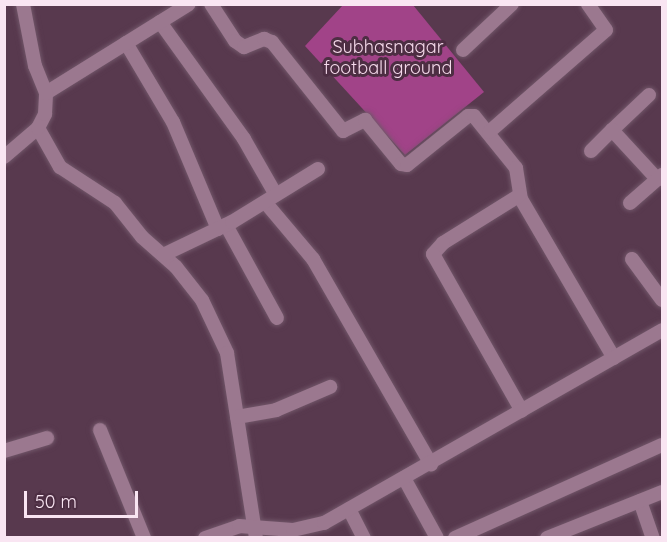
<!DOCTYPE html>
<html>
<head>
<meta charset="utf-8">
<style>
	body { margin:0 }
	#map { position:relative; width:667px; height:542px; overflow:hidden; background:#58394e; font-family:Quicksand,sans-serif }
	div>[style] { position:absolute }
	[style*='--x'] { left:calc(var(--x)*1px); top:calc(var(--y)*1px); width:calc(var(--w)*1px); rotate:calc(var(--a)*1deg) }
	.green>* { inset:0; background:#a14388 }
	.roads { filter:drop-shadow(0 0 2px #715669) drop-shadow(0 0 2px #715669) }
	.minor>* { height:14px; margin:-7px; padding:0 7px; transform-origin:7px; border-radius:7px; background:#9b788f }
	span { translate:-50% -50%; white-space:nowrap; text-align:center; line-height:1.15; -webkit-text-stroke:6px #4d2e43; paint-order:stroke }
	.park-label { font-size:18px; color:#f6daec }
	.frame { position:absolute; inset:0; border:6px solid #f9e5f2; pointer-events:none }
	.scale { position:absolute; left:24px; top:491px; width:114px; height:27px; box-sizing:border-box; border:3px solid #f9e5f2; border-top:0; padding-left:8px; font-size:18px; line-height:21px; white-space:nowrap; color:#f9e5f2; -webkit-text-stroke:4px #4d2e43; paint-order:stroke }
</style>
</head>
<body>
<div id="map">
	<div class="green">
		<i style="clip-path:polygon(343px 5px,413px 5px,484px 92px,405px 155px,305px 46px)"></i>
	</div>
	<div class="roads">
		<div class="minor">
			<i style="--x:211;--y:4;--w:44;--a:57"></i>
			<i style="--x:235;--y:41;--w:11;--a:34"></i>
			<i style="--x:244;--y:47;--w:22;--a:-22"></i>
			<i style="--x:264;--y:39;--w:9;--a:21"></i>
			<i style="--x:272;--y:42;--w:114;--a:51.4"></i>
			<i style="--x:343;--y:131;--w:25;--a:-27"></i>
			<i style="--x:365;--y:120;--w:57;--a:50.7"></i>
			<i style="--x:401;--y:164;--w:6;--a:9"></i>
			<i style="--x:407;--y:165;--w:78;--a:-38.8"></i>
			<i style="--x:468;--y:116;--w:6;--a:0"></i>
			<i style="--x:474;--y:116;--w:67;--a:51.1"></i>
			<i style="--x:516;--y:168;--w:31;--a:81"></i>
			<i style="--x:521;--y:199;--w:184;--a:59.7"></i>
			<i style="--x:160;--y:22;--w:144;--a:54.3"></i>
			<i style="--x:244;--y:139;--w:64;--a:60.3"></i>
			<i style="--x:126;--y:43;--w:92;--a:59.3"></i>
			<i style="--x:173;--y:122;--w:116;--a:67.2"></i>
			<i style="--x:463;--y:50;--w:67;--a:-43.2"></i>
			<i style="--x:46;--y:93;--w:168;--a:-31.9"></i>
			<i style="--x:649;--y:95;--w:51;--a:136.6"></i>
			<i style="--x:612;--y:130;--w:67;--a:47.4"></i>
			<i style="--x:38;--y:128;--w:45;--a:60.6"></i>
			<i style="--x:60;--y:167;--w:66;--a:33.2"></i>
			<i style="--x:115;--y:203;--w:43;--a:51.5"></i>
			<i style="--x:142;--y:237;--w:45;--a:41.4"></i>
			<i style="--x:176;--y:267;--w:42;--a:51.8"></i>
			<i style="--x:202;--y:300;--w:59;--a:64.7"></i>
			<i style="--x:227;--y:353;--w:187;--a:81.1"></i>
			<i style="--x:489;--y:132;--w:155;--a:-41.1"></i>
			<i style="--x:606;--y:30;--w:32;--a:-125"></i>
			<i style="--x:591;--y:151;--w:30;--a:-45"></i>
			<i style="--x:4;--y:157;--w:45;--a:-40.5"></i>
			<i style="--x:38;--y:128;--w:16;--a:-63"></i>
			<i style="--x:45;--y:114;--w:21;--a:-87"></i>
			<i style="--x:46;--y:93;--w:29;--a:-112"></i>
			<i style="--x:35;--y:66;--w:63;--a:-101"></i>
			<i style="--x:520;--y:195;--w:91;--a:148.1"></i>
			<i style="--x:443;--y:243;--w:15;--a:132"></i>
			<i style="--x:433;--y:254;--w:180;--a:60.5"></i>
			<i style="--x:265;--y:202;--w:75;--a:49.9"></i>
			<i style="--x:313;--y:259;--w:237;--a:60.1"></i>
			<i style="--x:630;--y:203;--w:43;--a:-41.2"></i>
			<i style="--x:226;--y:225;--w:106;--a:61.3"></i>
			<i style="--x:163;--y:255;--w:76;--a:-25.6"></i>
			<i style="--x:232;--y:222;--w:101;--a:-31.6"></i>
			<i style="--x:632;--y:259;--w:51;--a:53.8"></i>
			<i style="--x:237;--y:417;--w:40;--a:-10"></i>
			<i style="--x:276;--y:410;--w:59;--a:-23.1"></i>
			<i style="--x:100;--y:430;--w:117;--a:67.8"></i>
			<i style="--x:4;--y:451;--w:45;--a:-16.8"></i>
			<i style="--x:404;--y:478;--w:68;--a:61.2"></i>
			<i style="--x:640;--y:501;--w:39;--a:71"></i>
			<i style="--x:349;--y:509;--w:33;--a:63"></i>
			<i style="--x:205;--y:538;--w:36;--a:-19"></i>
			<i style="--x:239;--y:526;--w:54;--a:4.2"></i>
			<i style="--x:293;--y:530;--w:32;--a:-13"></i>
			<i style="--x:324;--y:523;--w:389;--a:-29.7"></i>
			<i style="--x:455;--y:538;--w:227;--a:-24.2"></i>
			<i style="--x:547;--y:538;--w:124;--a:-21.8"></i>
		</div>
	</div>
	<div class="park-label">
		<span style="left:388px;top:58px">Subhasnagar<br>football ground</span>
	</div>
	<div class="frame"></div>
	<div class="scale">50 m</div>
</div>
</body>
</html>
